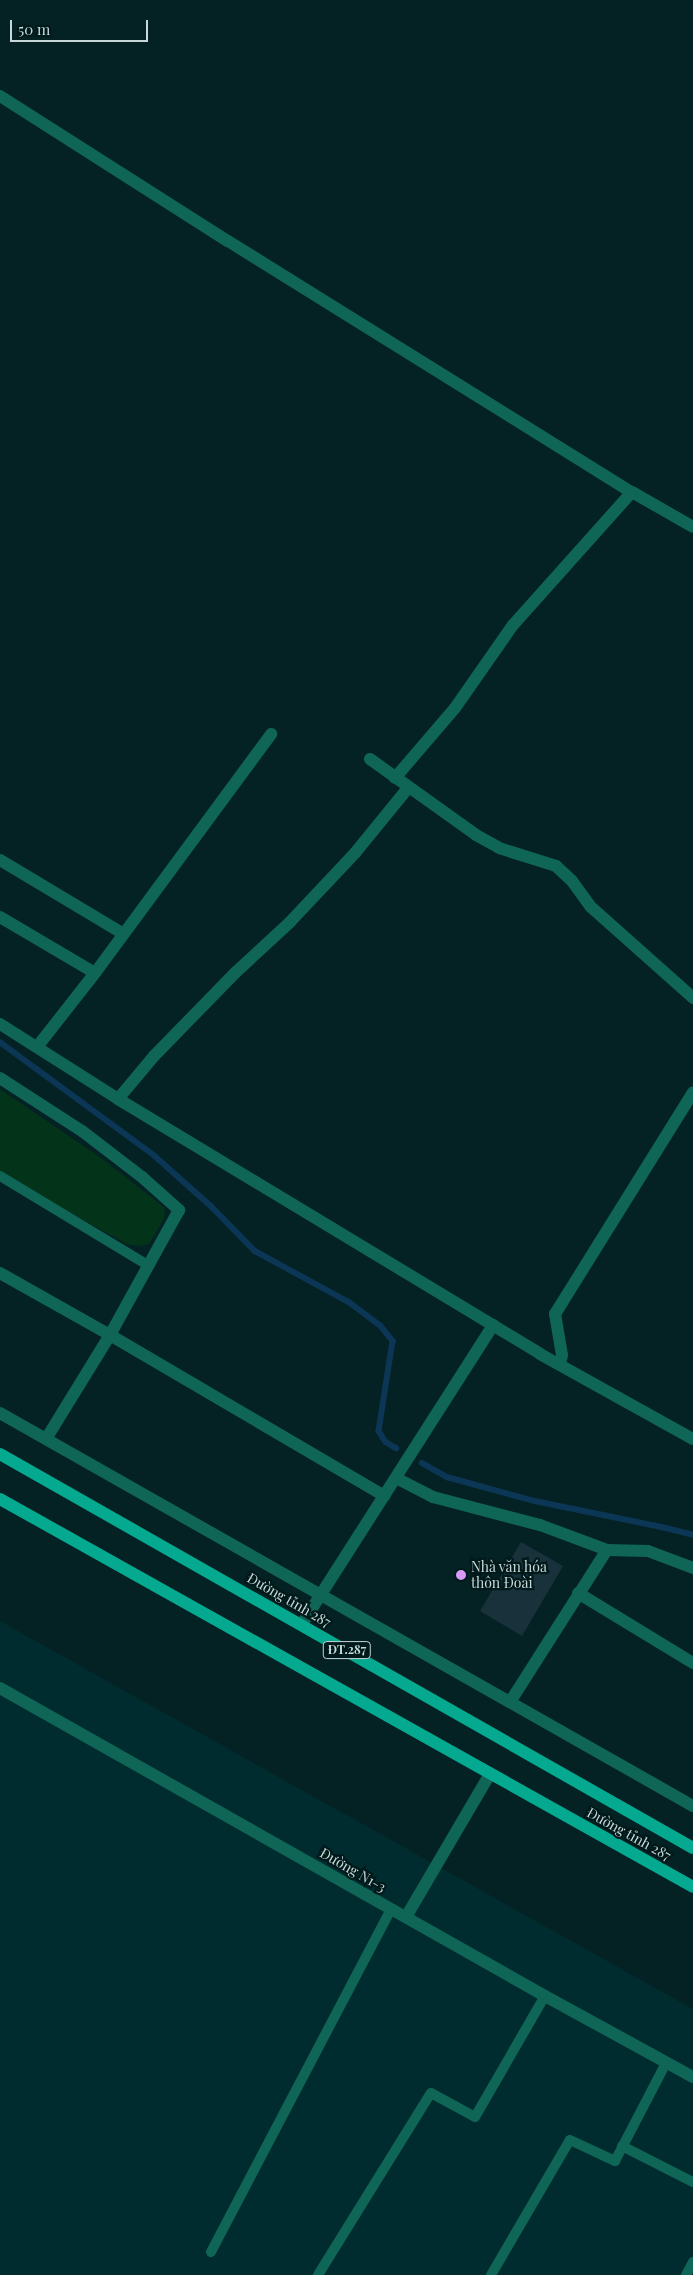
<!DOCTYPE html>
<html>
<head>
<meta charset="utf-8">
<style>
	body { margin:0 }
	#map { position:relative; width:693px; height:2275px; overflow:hidden; background:#042224; font-family:"Playfair Display",serif }
	div>[style] { position:absolute }
	[style*='--x'] { left:calc(var(--x)*1px); top:calc(var(--y)*1px); width:calc(var(--w)*1px); rotate:calc(var(--a)*1deg) }
	.built>* { inset:0; background:#002c2f }
	.green>* { inset:0; background:#03341a }
	.stream>* { height:5.5px; margin:-2.75px; padding:0 2.75px; transform-origin:2.75px; border-radius:2.75px; background:#0c3655 }
	.building>* { inset:0; background:#18313a }
	.service>* { height:10px; margin:-5px; padding:0 5px; transform-origin:5px; border-radius:5px; background:#0f6556 }
	.minor>* { height:12px; margin:-6px; padding:0 6px; transform-origin:6px; border-radius:6px; background:#0f6556 }
	.tertiary>* { height:12px; margin:-6px; padding:0 6px; transform-origin:6px; border-radius:6px; background:#0f6556 }
	.primary>* { height:12px; margin:-6px; padding:0 6px; transform-origin:6px; border-radius:6px; background:#04a990 }
	.dots>* { width:14px; height:14px; translate:-50% -50%; box-sizing:border-box; border:2px solid #00191a; border-radius:50% }
	span { translate:-50% -50%; white-space:nowrap; text-align:center; line-height:1.15; -webkit-text-stroke:4.5px #00191a; paint-order:stroke }
	.shield-label span { padding:1px 4px; background:#00191a; border:1px solid; border-radius:4px; -webkit-text-stroke-width:0 }
	.shield-label { font-size:12px; color:#c8d8d9; font-weight:700 }
	.poi-label { font-size:14px; color:#c8d8d9 }
	.left { translate:0 -50%; text-align:left }
	.street-label { font-size:14px; color:#c8d8d9 }
	.scale { position:absolute; left:10px; top:20px; width:138px; height:22px; box-sizing:border-box; border:2px solid #c8d8d9; border-top:0; padding-left:6px; font-size:15px; line-height:18px; white-space:nowrap; color:#c8d8d9; -webkit-text-stroke:4px #00191a; paint-order:stroke }
</style>
</head>
<body>
<div id="map">
	<div class="built">
		<i style="clip-path:polygon(0 1621px,693px 2009px,693px 2275px,0 2275px)"></i>
	</div>
	<div class="green">
		<i style="clip-path:polygon(0 1089px,104px 1160px,165px 1208px,164px 1219px,149px 1244px,140px 1246px,127px 1244px,0 1174px)"></i>
	</div>
	<div class="stream">
		<i style="--x:0;--y:1042;--w:192;--a:36.3"></i>
		<i style="--x:155;--y:1156;--w:75;--a:41.8"></i>
		<i style="--x:211;--y:1206;--w:63;--a:45.6"></i>
		<i style="--x:255;--y:1251;--w:107;--a:28.5"></i>
		<i style="--x:349;--y:1302;--w:39;--a:37"></i>
		<i style="--x:380;--y:1325;--w:21;--a:51"></i>
		<i style="--x:393;--y:1341;--w:91;--a:98.8"></i>
		<i style="--x:379;--y:1431;--w:13;--a:58"></i>
		<i style="--x:386;--y:1442;--w:12;--a:31"></i>
		<i style="--x:422;--y:1463;--w:29;--a:29"></i>
		<i style="--x:447;--y:1477;--w:91;--a:15.3"></i>
		<i style="--x:535;--y:1501;--w:130;--a:11.6"></i>
		<i style="--x:662;--y:1527;--w:32;--a:14"></i>
	</div>
	<div class="building">
		<i style="clip-path:polygon(521px 1542px,563px 1566px,522px 1636px,480px 1611px)"></i>
	</div>
	<div class="service">
		<i style="--x:0;--y:1176;--w:174;--a:31.1"></i>
		<i style="--x:622;--y:2146;--w:80;--a:26.9"></i>
		<i style="--x:211;--y:2252;--w:387;--a:-62.3"></i>
		<i style="--x:318;--y:2275;--w:214;--a:-58.2"></i>
		<i style="--x:431;--y:2093;--w:50;--a:28.6"></i>
		<i style="--x:475;--y:2117;--w:140;--a:-60"></i>
		<i style="--x:491;--y:2275;--w:156;--a:-59.7"></i>
		<i style="--x:570;--y:2140;--w:50;--a:25"></i>
		<i style="--x:615;--y:2161;--w:110;--a:-62.5"></i>
		<i style="--x:686;--y:2275;--w:15;--a:-62"></i>
	</div>
	<div class="minor">
		<i style="--x:0;--y:96;--w:270;--a:32.5"></i>
		<i style="--x:228;--y:241;--w:476;--a:31.9"></i>
		<i style="--x:632;--y:492;--w:70;--a:29.8"></i>
		<i style="--x:370;--y:759;--w:130;--a:35.6"></i>
		<i style="--x:476;--y:835;--w:26;--a:29"></i>
		<i style="--x:499;--y:848;--w:60;--a:17.5"></i>
		<i style="--x:556;--y:866;--w:22;--a:43"></i>
		<i style="--x:572;--y:881;--w:32;--a:54"></i>
		<i style="--x:591;--y:907;--w:137;--a:41.7"></i>
		<i style="--x:395;--y:778;--w:92;--a:-49.4"></i>
		<i style="--x:455;--y:708;--w:101;--a:-55.1"></i>
		<i style="--x:513;--y:625;--w:178;--a:-48.2"></i>
		<i style="--x:0;--y:860;--w:142;--a:30.9"></i>
		<i style="--x:0;--y:917;--w:110;--a:30.5"></i>
		<i style="--x:37;--y:1047;--w:94;--a:-51.9"></i>
		<i style="--x:95;--y:973;--w:297;--a:-53.6"></i>
		<i style="--x:0;--y:1078;--w:98;--a:32.9"></i>
		<i style="--x:82;--y:1131;--w:76;--a:37.5"></i>
		<i style="--x:142;--y:1177;--w:50;--a:41.7"></i>
		<i style="--x:179;--y:1210;--w:143;--a:118.9"></i>
		<i style="--x:110;--y:1335;--w:122;--a:121.6"></i>
		<i style="--x:118;--y:1099;--w:56;--a:-50.1"></i>
		<i style="--x:154;--y:1056;--w:116;--a:-45.7"></i>
		<i style="--x:235;--y:973;--w:75;--a:-42.8"></i>
		<i style="--x:290;--y:922;--w:95;--a:-46.7"></i>
		<i style="--x:355;--y:853;--w:84;--a:-50.8"></i>
		<i style="--x:0;--y:1273;--w:126;--a:29.4"></i>
		<i style="--x:110;--y:1335;--w:318;--a:30.4"></i>
		<i style="--x:560;--y:1364;--w:9;--a:-77"></i>
		<i style="--x:562;--y:1355;--w:42;--a:-99.7"></i>
		<i style="--x:555;--y:1314;--w:261;--a:-58.1"></i>
		<i style="--x:0;--y:1413;--w:797;--a:29.56"></i>
		<i style="--x:396;--y:1478;--w:42;--a:27.2"></i>
		<i style="--x:433;--y:1497;--w:111;--a:14.7"></i>
		<i style="--x:540;--y:1525;--w:72;--a:20.5"></i>
		<i style="--x:578;--y:1593;--w:135;--a:31.3"></i>
		<i style="--x:302;--y:1624;--w:355;--a:-57.4"></i>
		<i style="--x:0;--y:1688;--w:626;--a:29.47"></i>
		<i style="--x:545;--y:1996;--w:169;--a:28.7"></i>
		<i style="--x:510;--y:1702;--w:180;--a:-57.5"></i>
		<i style="--x:607;--y:1550;--w:41;--a:1.4"></i>
		<i style="--x:648;--y:1551;--w:48;--a:20.7"></i>
		<i style="--x:406;--y:1917;--w:166;--a:-59.6"></i>
	</div>
	<div class="tertiary">
		<i style="--x:0;--y:1024;--w:140;--a:32.4"></i>
		<i style="--x:118;--y:1099;--w:493;--a:31.1"></i>
		<i style="--x:540;--y:1354;--w:175;--a:29.1"></i>
	</div>
	<div class="primary">
		<i style="--x:0;--y:1454;--w:797;--a:29.62"></i>
		<i style="--x:0;--y:1499;--w:794;--a:29.24"></i>
	</div>
	<div class="dots">
		<i style="left:461px;top:1575px;background:#d89af8"></i>
	</div>
	<div class="shield-label">
		<span style="left:347px;top:1650px">ĐT.287</span>
	</div>
	<div class="poi-label">
		<span class="left" style="left:471px;top:1575px">Nhà văn hóa<br>thôn Đoài</span>
	</div>
	<div class="street-label">
		<span style="left:289px;top:1600px;rotate:30deg">Đường tỉnh 287</span>
		<span style="left:629px;top:1834px;rotate:29deg">Đường tỉnh 287</span>
		<span style="left:353px;top:1870px;rotate:30deg">Đường N1-3</span>
	</div>
	<div class="scale">50 m</div>
</div>
</body>
</html>
